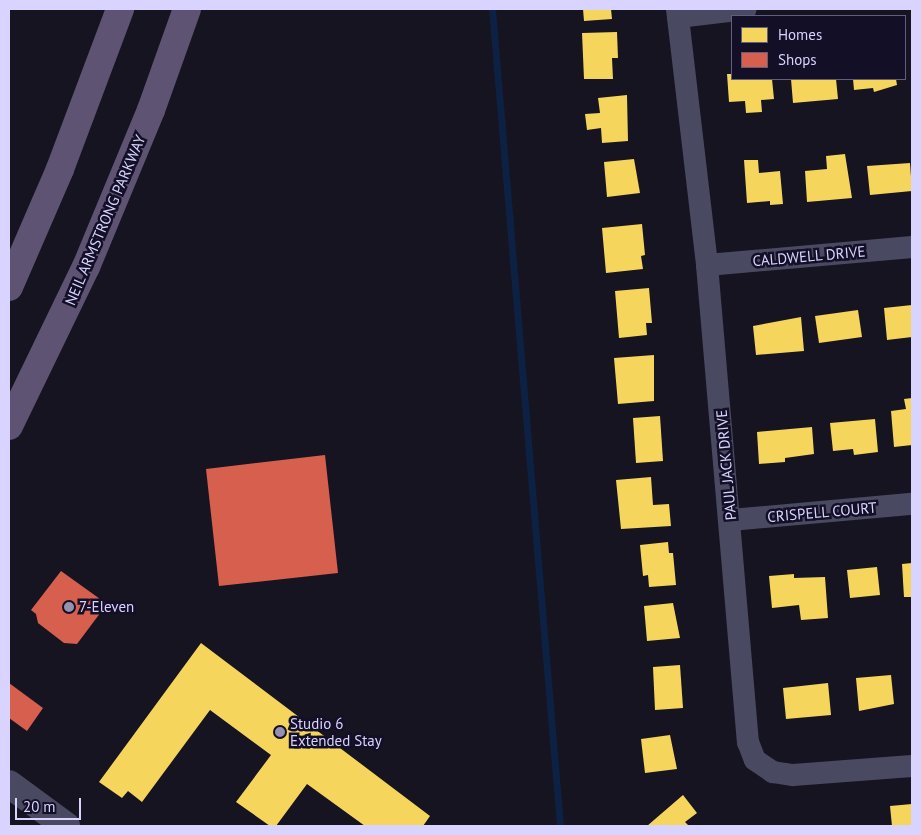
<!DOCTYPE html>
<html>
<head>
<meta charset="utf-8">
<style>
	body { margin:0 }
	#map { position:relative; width:921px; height:835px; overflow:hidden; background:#161421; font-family:"PT Sans",sans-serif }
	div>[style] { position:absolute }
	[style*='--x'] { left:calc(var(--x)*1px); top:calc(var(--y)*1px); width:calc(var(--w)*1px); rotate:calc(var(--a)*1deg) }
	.homes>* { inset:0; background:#f6d55c }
	.shops>* { inset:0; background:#d6604d }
	.stream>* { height:7px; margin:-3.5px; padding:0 3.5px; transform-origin:3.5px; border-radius:3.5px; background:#0d2144 }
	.minor>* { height:22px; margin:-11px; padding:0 11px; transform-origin:11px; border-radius:11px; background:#4a4962 }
	.tertiary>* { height:28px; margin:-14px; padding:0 14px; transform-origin:14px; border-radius:14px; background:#4a4962 }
	.primary>* { height:28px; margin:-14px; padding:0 14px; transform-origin:14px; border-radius:14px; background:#5e5373 }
	.dots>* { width:14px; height:14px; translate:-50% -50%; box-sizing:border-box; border:2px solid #130f26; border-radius:50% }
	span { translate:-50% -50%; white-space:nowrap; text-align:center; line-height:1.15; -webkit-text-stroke:5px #130f26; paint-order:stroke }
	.street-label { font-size:15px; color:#d9d4ff }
	.poi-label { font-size:15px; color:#d9d4ff }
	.left { translate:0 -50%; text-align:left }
	.frame { position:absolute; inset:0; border:10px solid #d9d4ff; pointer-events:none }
	.legend { position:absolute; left:731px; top:15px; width:175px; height:65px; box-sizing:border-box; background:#130f26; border:1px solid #625e7d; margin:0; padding:6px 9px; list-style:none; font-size:15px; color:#d9d4ff }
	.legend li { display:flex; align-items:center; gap:10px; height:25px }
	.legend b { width:25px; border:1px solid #625e7d }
	.scale { position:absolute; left:15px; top:798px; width:66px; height:22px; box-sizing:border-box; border:2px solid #d9d4ff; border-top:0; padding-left:6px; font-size:15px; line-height:18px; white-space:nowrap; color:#d9d4ff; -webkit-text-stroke:4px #130f26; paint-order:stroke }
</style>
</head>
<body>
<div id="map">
	<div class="homes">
		<i style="clip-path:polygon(583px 9px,611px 9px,612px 19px,584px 21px)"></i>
		<i style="clip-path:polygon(617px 32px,618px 58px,612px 58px,613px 79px,584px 79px,582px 33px)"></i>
		<i style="clip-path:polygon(727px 74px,732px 74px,732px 79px,772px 79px,774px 99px,761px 100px,762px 112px,746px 113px,745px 101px,729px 102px)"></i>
		<i style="clip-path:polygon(791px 79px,836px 79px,838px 99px,793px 103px)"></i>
		<i style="clip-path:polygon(853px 79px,896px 79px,897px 85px,874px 92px,873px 88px,854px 90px)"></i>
		<i style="clip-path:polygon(627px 95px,628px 141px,602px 143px,601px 128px,587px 130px,585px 114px,600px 113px,598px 98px)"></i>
		<i style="clip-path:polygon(845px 154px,852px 198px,807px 202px,805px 171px,827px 169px,826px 156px)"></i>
		<i style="clip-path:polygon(634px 159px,640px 193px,607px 197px,604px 162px)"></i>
		<i style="clip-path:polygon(744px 160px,758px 160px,759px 173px,780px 171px,783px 204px,770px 205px,770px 201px,747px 203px)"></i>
		<i style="clip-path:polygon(910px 163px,912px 191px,870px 195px,867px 166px)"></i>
		<i style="clip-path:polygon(642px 224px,645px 255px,641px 256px,643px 269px,606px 273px,602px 228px)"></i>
		<i style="clip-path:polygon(649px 288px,652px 323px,646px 323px,647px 335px,619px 338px,615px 291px)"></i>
		<i style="clip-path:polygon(912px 305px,912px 337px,887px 340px,884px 308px)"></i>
		<i style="clip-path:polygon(858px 310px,862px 337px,819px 343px,815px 316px)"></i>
		<i style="clip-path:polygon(801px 317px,804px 351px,756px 355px,753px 326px)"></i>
		<i style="clip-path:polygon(654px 355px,654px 401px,618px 404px,614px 358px)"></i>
		<i style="clip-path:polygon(912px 398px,912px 445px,894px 447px,891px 411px,906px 409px,904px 399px)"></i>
		<i style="clip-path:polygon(660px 416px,663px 461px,636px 463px,633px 418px)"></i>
		<i style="clip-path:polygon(875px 419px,878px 452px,854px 455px,853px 449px,833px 451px,830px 423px)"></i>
		<i style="clip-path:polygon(812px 427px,814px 454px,785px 458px,785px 462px,759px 464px,757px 432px)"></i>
		<i style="clip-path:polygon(651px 477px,653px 505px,669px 504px,671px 526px,621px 529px,616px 480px)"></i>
		<i style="clip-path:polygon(668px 542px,669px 553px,673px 553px,676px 585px,649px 587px,648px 575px,643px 576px,640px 545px)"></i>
		<i style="clip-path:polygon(912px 563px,912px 597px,904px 597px,902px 564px)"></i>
		<i style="clip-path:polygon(877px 567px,880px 595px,850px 598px,847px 570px)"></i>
		<i style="clip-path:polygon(794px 574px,794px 578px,825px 577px,828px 618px,801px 620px,799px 605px,772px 608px,769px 576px)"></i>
		<i style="clip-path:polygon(673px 603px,680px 638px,647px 641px,644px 606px)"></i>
		<i style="clip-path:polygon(201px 643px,430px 816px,423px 826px,365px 826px,307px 784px,276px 826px,270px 826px,236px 802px,271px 755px,210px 710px,142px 802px,128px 791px,122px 798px,99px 782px)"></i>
		<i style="clip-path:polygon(680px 665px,683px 708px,655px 710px,653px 667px)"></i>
		<i style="clip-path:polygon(891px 675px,894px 704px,859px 711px,856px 678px)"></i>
		<i style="clip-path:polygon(828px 683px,831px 715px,786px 719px,783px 688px)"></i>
		<i style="clip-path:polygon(670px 735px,677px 769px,645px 773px,641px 739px)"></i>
		<i style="clip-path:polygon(683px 795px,697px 813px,685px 822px,689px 826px,647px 826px)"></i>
		<i style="clip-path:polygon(912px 804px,912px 826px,892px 826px,890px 806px)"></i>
	</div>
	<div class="shops">
		<i style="clip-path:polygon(325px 455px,338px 573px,219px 586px,206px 469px)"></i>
		<i style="clip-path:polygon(61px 571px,107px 604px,77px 644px,64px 643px,38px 623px,36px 614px,31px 610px)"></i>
		<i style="clip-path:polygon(9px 683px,43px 708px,27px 731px,9px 718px)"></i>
	</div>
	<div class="stream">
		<i style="--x:492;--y:9;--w:820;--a:85.24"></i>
	</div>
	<div class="minor">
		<i style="--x:677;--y:9;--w:258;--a:83.3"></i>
		<i style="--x:707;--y:265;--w:479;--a:85.1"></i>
		<i style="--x:748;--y:742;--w:19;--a:69"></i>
		<i style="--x:755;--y:760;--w:22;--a:34"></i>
		<i style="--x:773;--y:772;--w:20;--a:9"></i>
		<i style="--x:793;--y:775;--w:119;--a:-4.3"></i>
		<i style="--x:678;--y:17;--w:68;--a:-6.7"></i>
		<i style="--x:707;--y:265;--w:206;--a:-5"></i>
		<i style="--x:731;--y:520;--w:182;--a:-5.1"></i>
	</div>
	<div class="tertiary">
		<i style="--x:9;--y:784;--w:71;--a:36.4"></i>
	</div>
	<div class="primary">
		<i style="--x:9;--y:287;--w:129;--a:-66.6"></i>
		<i style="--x:60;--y:169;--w:171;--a:-69.4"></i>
		<i style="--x:9;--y:426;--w:177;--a:-64.2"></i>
		<i style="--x:86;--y:267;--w:170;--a:-67.5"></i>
		<i style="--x:151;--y:110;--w:107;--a:-70.4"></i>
	</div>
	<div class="dots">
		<i style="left:69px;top:607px;background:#9591b1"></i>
		<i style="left:280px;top:732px;background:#9591b1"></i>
	</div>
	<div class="street-label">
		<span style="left:105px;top:220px;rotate:-67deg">NEIL ARMSTRONG PARKWAY</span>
		<span style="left:809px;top:256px;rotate:-5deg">CALDWELL DRIVE</span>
		<span style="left:726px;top:465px;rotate:-95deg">PAUL JACK DRIVE</span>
		<span style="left:822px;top:512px;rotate:-5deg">CRISPELL COURT</span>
	</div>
	<div class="poi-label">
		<span class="left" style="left:79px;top:607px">7-Eleven</span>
		<span class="left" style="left:290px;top:732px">Studio 6<br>Extended Stay</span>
	</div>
	<div class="frame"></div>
	<ul class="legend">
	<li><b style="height:14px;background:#f6d55c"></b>Homes</li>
	<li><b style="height:14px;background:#d6604d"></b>Shops</li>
	</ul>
	<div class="scale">20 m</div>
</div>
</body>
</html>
